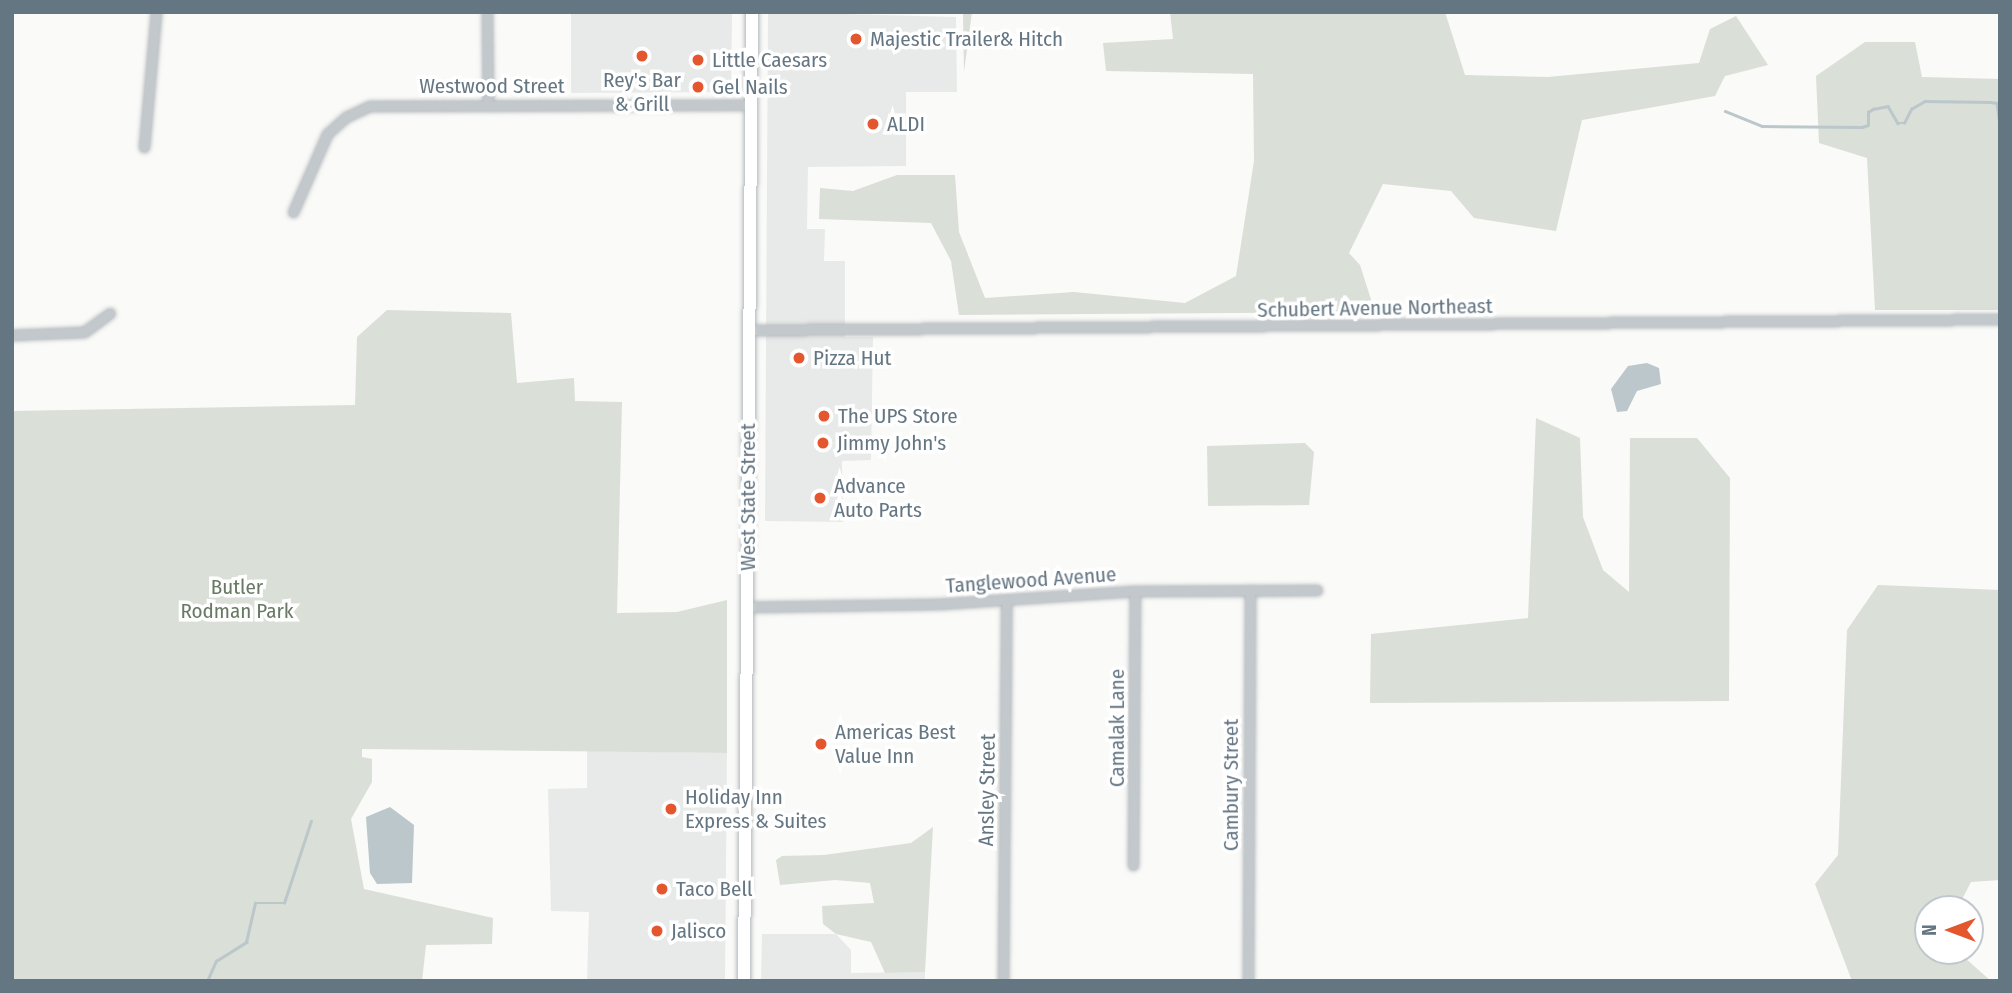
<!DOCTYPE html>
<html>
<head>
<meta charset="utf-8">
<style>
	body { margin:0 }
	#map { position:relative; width:2012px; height:993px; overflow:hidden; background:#fafaf8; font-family:"Fira Sans Condensed",sans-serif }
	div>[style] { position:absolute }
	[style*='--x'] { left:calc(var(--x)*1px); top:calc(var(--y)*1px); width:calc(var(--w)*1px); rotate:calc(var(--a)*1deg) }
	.built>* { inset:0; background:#e8e9e9 }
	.green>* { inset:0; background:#dadfd7 }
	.water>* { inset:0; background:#bbc7cb }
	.stream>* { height:2.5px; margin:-1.25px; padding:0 1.25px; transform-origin:1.25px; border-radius:1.25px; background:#bbc7cb }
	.roads { filter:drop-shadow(0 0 2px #b4b9bd) drop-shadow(0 0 2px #b4b9bd) }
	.minor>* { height:9px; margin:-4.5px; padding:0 4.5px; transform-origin:4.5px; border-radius:4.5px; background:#c3c8cc }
	.highway>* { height:12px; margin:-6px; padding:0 6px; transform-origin:6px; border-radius:6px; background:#fff }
	.dots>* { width:19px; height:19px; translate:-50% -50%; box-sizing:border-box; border:4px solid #fff; border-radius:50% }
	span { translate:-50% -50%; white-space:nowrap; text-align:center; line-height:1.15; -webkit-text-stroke:7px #fff; paint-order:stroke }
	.poi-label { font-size:21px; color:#657683 }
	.left { translate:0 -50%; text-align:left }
	.street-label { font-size:21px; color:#657683 }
	.park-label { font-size:21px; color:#687a64 }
	.frame { position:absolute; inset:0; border:14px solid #657683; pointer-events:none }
	.north { position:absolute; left:1914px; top:895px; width:70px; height:70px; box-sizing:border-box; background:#fff; border:2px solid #c1c8cd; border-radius:50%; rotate:270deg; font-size:19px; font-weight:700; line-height:28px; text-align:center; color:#657683 }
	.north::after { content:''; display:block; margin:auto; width:24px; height:32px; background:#e4572e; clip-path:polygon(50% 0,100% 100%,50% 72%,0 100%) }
</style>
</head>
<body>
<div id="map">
	<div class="built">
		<i style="clip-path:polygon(571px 12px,732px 12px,731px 92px,571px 93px)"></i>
		<i style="clip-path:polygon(768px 12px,956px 17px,957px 92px,906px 92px,906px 166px,808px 167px,807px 229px,825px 229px,824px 261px,845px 261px,845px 337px,873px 337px,871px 460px,842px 461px,843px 522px,765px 521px)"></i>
		<i style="clip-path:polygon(587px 751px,727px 753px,725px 981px,587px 981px,589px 912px,551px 911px,548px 789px,587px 788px)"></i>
		<i style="clip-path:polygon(762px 934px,836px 934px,851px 950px,851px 973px,925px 972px,925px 981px,761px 981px)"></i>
	</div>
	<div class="green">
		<i style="clip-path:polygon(936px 12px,972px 12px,964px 72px,963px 14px)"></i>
		<i style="clip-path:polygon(1170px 12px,1445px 12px,1465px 75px,1548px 77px,1699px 63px,1710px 29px,1736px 16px,1768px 65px,1725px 76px,1715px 96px,1582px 120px,1556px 231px,1474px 218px,1451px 191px,1383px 184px,1349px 253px,1360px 265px,1375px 312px,959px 315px,951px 261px,931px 223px,819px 219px,820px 188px,853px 191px,897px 175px,955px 175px,959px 232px,985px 298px,1074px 292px,1185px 303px,1236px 276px,1254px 161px,1253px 74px,1106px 71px,1103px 43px,1173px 39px)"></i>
		<i style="clip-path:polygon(1865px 42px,1915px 42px,1922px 77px,2000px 79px,2000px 310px,1875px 310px,1867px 158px,1819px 143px,1816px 76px)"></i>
		<i style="clip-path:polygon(387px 310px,511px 313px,517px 383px,574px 378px,575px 401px,622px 402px,617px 613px,677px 612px,727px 600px,727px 753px,362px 749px,362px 757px,372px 759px,372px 782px,351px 819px,364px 889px,493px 918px,492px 944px,426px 945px,422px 981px,12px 981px,12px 411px,355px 405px,357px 337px)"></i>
		<i style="clip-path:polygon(1536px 418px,1580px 438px,1583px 517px,1603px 570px,1629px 592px,1630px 438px,1697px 438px,1730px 478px,1729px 701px,1370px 703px,1371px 634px,1528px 618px)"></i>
		<i style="clip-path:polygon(1305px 443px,1314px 452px,1309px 505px,1208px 506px,1207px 446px)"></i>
		<i style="clip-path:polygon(1878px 585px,2000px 590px,2000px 880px,1971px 882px,1957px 909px,1928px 909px,1928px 951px,1957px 951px,1991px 981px,1852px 981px,1815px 884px,1838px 855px,1847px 630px)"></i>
		<i style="clip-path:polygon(933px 827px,925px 972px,885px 973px,871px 942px,836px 934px,823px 924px,822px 906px,874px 903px,870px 883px,835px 880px,780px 885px,776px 860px,782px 856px,824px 855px,911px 843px)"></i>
	</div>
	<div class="water">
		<i style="clip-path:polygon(1647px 363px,1659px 368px,1661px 384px,1637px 391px,1627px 411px,1617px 412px,1611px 389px,1628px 366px)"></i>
		<i style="clip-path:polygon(390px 807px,414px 825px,412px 883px,377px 884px,370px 873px,366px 817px)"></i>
	</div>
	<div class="stream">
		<i style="--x:1725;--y:111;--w:40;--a:22"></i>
		<i style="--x:1762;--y:126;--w:100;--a:0.6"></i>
		<i style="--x:1862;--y:127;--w:6;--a:-18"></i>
		<i style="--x:1868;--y:125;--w:13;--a:-90"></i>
		<i style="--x:1868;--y:112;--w:6;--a:-31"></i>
		<i style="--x:1873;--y:109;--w:15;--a:-11"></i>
		<i style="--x:1888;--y:106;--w:20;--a:60"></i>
		<i style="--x:1898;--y:123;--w:6;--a:0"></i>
		<i style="--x:1904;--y:123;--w:16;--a:-63"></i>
		<i style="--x:1911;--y:109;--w:16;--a:-30"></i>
		<i style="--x:1925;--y:101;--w:65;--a:0.9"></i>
		<i style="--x:1990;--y:102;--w:7;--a:8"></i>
		<i style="--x:1997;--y:103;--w:21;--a:82"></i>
		<i style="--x:207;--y:981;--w:22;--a:-66"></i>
		<i style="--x:216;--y:961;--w:36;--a:-32"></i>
		<i style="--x:246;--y:942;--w:40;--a:-77"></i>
		<i style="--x:255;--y:903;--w:29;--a:0"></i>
		<i style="--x:284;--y:903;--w:86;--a:-71.8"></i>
	</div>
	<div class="roads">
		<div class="minor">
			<i style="--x:487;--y:12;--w:92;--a:89.4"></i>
			<i style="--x:144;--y:147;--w:136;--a:-84.9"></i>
			<i style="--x:293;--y:212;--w:85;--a:-66.4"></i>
			<i style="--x:327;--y:134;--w:25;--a:-42"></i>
			<i style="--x:346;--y:117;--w:26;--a:-25"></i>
			<i style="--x:370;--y:106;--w:381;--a:-0.2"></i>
			<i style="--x:750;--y:330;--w:1250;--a:-0.5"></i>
			<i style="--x:12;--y:335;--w:72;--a:-2.4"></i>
			<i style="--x:84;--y:332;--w:32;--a:-36"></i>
			<i style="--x:747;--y:607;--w:191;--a:-0.9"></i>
			<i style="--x:938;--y:604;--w:197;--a:-3.8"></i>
			<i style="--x:1135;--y:591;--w:182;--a:-0.3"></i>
			<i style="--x:1133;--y:865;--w:274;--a:-89.6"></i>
			<i style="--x:1003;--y:981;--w:381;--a:-89.5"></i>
			<i style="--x:1248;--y:981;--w:391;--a:-89.7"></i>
		</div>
		<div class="highway">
			<i style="--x:744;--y:981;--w:969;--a:-89.53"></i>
		</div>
	</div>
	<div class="dots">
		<i style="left:856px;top:39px;background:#e4572e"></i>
		<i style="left:642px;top:56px;background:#e4572e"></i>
		<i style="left:698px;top:60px;background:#e4572e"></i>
		<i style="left:698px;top:87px;background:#e4572e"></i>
		<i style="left:873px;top:124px;background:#e4572e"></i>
		<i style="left:799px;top:358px;background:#e4572e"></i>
		<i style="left:824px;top:416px;background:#e4572e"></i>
		<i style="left:823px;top:443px;background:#e4572e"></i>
		<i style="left:820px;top:498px;background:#e4572e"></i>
		<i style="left:821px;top:744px;background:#e4572e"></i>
		<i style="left:671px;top:809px;background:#e4572e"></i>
		<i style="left:662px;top:889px;background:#e4572e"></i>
		<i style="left:657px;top:931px;background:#e4572e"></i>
	</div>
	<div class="poi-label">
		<span class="left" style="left:870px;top:39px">Majestic Trailer&amp; Hitch</span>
		<span class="left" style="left:712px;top:60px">Little Caesars</span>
		<span style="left:642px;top:92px">Rey's Bar<br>&amp; Grill</span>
		<span class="left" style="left:712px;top:87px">Gel Nails</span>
		<span class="left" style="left:887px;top:124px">ALDI</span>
		<span class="left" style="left:813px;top:358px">Pizza Hut</span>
		<span class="left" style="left:838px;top:416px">The UPS Store</span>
		<span class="left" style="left:837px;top:443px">Jimmy John's</span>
		<span class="left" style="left:834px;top:498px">Advance<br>Auto Parts</span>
		<span class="left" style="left:835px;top:744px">Americas Best<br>Value Inn</span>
		<span class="left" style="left:685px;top:809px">Holiday Inn<br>Express &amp; Suites</span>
		<span class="left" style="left:676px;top:889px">Taco Bell</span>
		<span class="left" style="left:671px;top:931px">Jalisco</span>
	</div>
	<div class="street-label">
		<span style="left:492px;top:86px">Westwood Street</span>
		<span style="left:1375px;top:308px;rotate:-1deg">Schubert Avenue Northeast</span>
		<span style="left:748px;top:497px;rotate:-90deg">West State Street</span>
		<span style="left:1031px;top:580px;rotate:-4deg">Tanglewood Avenue</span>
		<span style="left:1117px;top:728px;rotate:-90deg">Camalak Lane</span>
		<span style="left:1231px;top:785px;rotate:-90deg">Cambury Street</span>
		<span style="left:987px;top:790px;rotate:-89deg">Ansley Street</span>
	</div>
	<div class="park-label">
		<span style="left:237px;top:599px">Butler<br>Rodman Park</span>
	</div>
	<div class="frame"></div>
	<div class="north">N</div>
</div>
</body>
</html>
